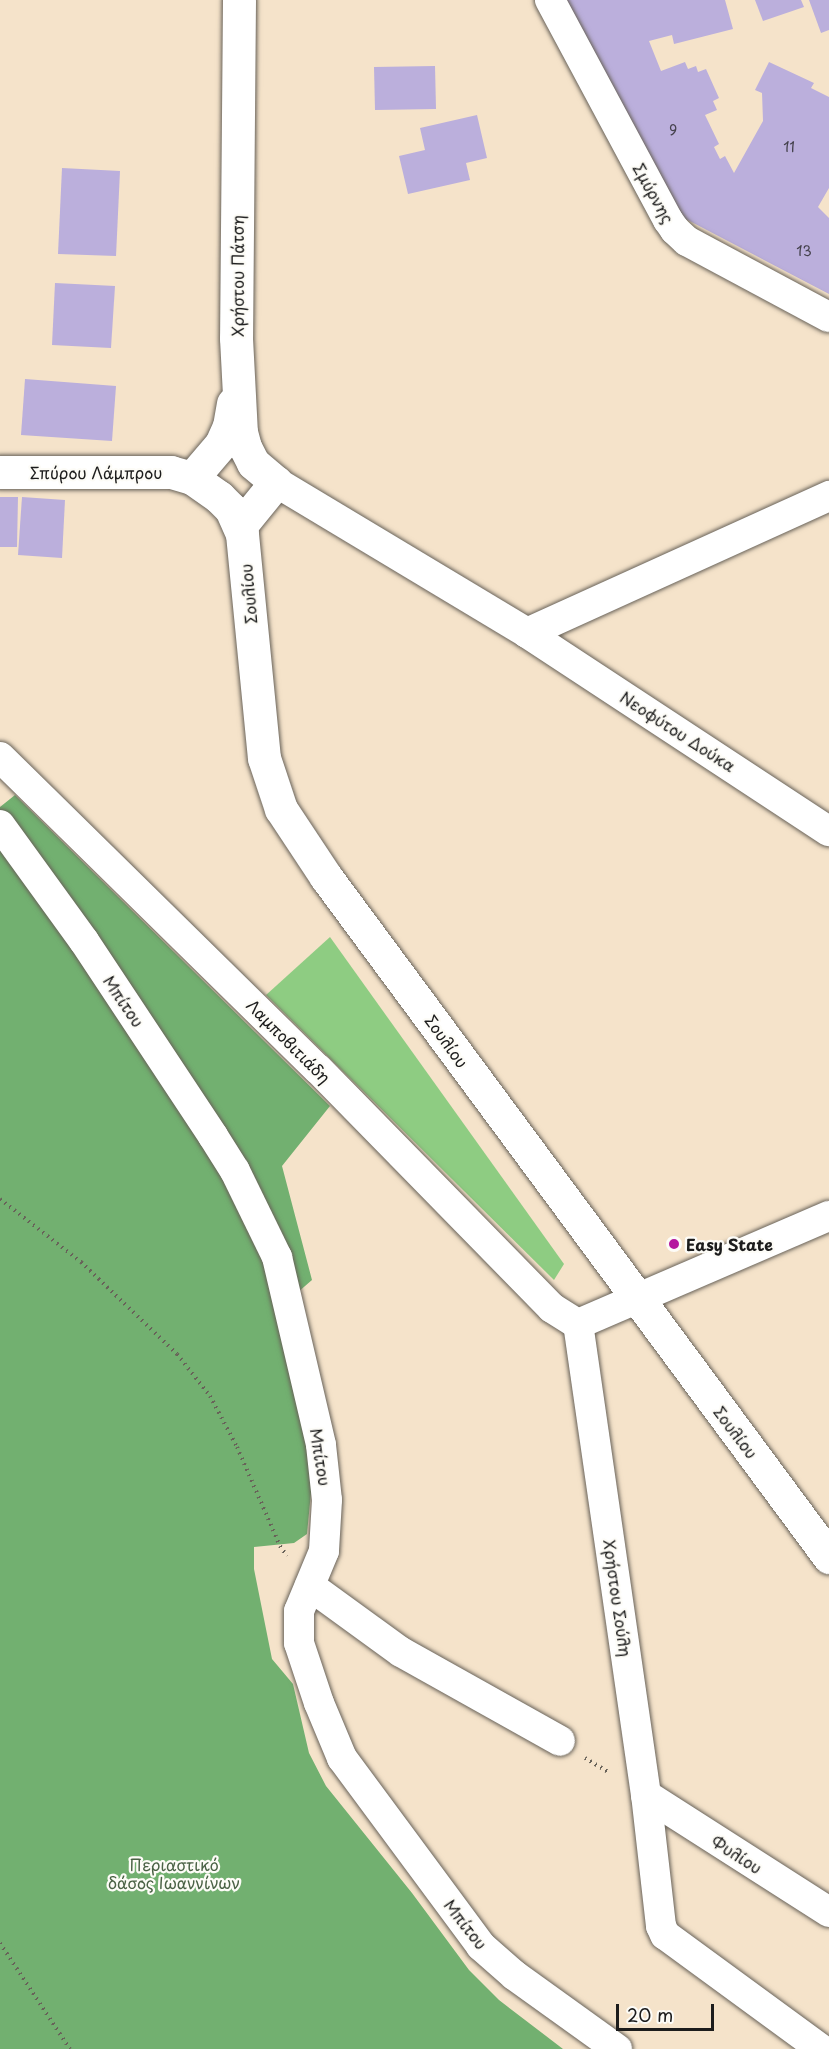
<!DOCTYPE html>
<html>
<head>
<meta charset="utf-8">
<style>
	body { margin:0 }
	#map { position:relative; width:829px; height:2049px; overflow:hidden; background:#f5e3ca; font-family:"Playpen Sans",sans-serif }
	div>[style] { position:absolute }
	[style*='--x'] { left:calc(var(--x)*1px); top:calc(var(--y)*1px); width:calc(var(--w)*1px); rotate:calc(var(--a)*1deg) }
	.green>* { inset:0; background:#8ecc82 }
	.forest>* { inset:0; background:#72b070 }
	.building>* { inset:0; background:#bbafdc }
	.path>* { height:4px; margin-top:-2px; transform-origin:0; background:repeating-linear-gradient(90deg,#686259 0 1.5px,transparent 0 6px) }
	.roads { filter:drop-shadow(0 0 2px #686259) drop-shadow(0 0 2px #686259) }
	.street>* { height:30px; margin:-15px; padding:0 15px; transform-origin:15px; border-radius:15px; background:#fff }
	.secondary>* { height:33px; margin:-16.5px; padding:0 16.5px; transform-origin:16.5px; border-radius:16.5px; background:#fff }
	.dots>* { width:16px; height:16px; translate:-50% -50%; box-sizing:border-box; border:3px solid #fdfcf7; border-radius:50% }
	span { translate:-50% -50%; white-space:nowrap; text-align:center; line-height:1.15; -webkit-text-stroke:4.5px #fdfcf7; paint-order:stroke }
	.number-label { font-size:14px; color:#44414c }
	.number-label span { -webkit-text-stroke-width:0 }
	.street-label { font-size:16px; color:#1c1c1c }
	.poi-label { font-size:16px; color:#1c1c1c; font-weight:700 }
	.left { translate:0 -50%; text-align:left }
	.park-label { font-size:16px; color:#4a6245 }
	.scale { position:absolute; left:616px; top:2004px; width:98px; height:27px; box-sizing:border-box; border:3px solid #1c1c1c; border-top:0; padding-left:8px; font-size:18px; line-height:21px; white-space:nowrap; color:#1c1c1c; -webkit-text-stroke:4px #fdfcf7; paint-order:stroke }
</style>
</head>
<body>
<div id="map">
	<div class="green">
		<i style="clip-path:polygon(330px 937px,564px 1264px,554px 1280px,266px 995px)"></i>
	</div>
	<div class="forest">
		<i style="clip-path:polygon(15px 795px,330px 1106px,282px 1166px,312px 1280px,283px 1305px,314px 1461px,307px 1534px,294px 1543px,254px 1547px,254px 1569px,272px 1659px,293px 1684px,309px 1753px,326px 1786px,412px 1893px,469px 1970px,499px 2000px,563px 2049px,0 2049px,0 807px)"></i>
	</div>
	<div class="building">
		<i style="clip-path:polygon(560px 0,725px 0,733px 29px,674px 44px,672px 35px,649px 41px,661px 71px,685px 62px,688px 69px,696px 66px,698px 72px,706px 69px,719px 98px,713px 101px,717px 110px,705px 115px,719px 144px,714px 147px,720px 159px,725px 156px,734px 173px,763px 121px,762px 93px,755px 90px,769px 62px,814px 83px,811px 88px,829px 97px,829px 188px,818px 207px,829px 218px,829px 294px,682px 217px)"></i>
		<i style="clip-path:polygon(755px 0,801px 0,804px 7px,763px 21px)"></i>
		<i style="clip-path:polygon(809px 0,829px 0,829px 30px,821px 33px)"></i>
		<i style="clip-path:polygon(435px 66px,436px 109px,375px 110px,374px 67px)"></i>
		<i style="clip-path:polygon(477px 115px,487px 158px,466px 163px,470px 180px,408px 194px,399px 156px,425px 150px,420px 128px)"></i>
		<i style="clip-path:polygon(62px 168px,120px 171px,116px 256px,58px 254px)"></i>
		<i style="clip-path:polygon(55px 283px,115px 286px,111px 348px,52px 345px)"></i>
		<i style="clip-path:polygon(25px 379px,116px 386px,112px 441px,21px 435px)"></i>
		<i style="clip-path:polygon(0 497px,18px 497px,17px 547px,0 547px)"></i>
		<i style="clip-path:polygon(22px 497px,65px 500px,62px 558px,18px 555px)"></i>
	</div>
	<div class="path">
		<i style="--x:0;--y:1199;--w:103;--a:37.9"></i>
		<i style="--x:81;--y:1262;--w:133;--a:43.8"></i>
		<i style="--x:177;--y:1354;--w:53;--a:51.8"></i>
		<i style="--x:210;--y:1396;--w:58;--a:62.1"></i>
		<i style="--x:237;--y:1447;--w:108;--a:66.5"></i>
		<i style="--x:280;--y:1546;--w:12;--a:55"></i>
		<i style="--x:585;--y:1758;--w:29;--a:31"></i>
		<i style="--x:0;--y:1943;--w:127;--a:56.6"></i>
	</div>
	<div class="roads">
		<div class="street">
			<i style="--x:550;--y:0;--w:250;--a:61.8"></i>
			<i style="--x:668;--y:220;--w:12;--a:55"></i>
			<i style="--x:675;--y:230;--w:16;--a:43"></i>
			<i style="--x:687;--y:241;--w:161;--a:28.2"></i>
			<i style="--x:276;--y:482;--w:293;--a:31"></i>
			<i style="--x:527;--y:633;--w:361;--a:33.3"></i>
			<i style="--x:527;--y:633;--w:332;--a:-24.4"></i>
			<i style="--x:0;--y:757;--w:445;--a:44.5"></i>
			<i style="--x:318;--y:1069;--w:334;--a:45.6"></i>
			<i style="--x:552;--y:1308;--w:31;--a:32"></i>
			<i style="--x:0;--y:825;--w:143;--a:54.1"></i>
			<i style="--x:84;--y:941;--w:234;--a:56.5"></i>
			<i style="--x:213;--y:1136;--w:41;--a:57.8"></i>
			<i style="--x:235;--y:1171;--w:96;--a:64"></i>
			<i style="--x:277;--y:1257;--w:193;--a:76.8"></i>
			<i style="--x:321;--y:1445;--w:55;--a:83.8"></i>
			<i style="--x:327;--y:1500;--w:51;--a:93.4"></i>
			<i style="--x:324;--y:1551;--w:65;--a:112.6"></i>
			<i style="--x:299;--y:1611;--w:32;--a:90"></i>
			<i style="--x:299;--y:1643;--w:63;--a:71.6"></i>
			<i style="--x:319;--y:1703;--w:60;--a:67.3"></i>
			<i style="--x:342;--y:1758;--w:234;--a:53.5"></i>
			<i style="--x:481;--y:1946;--w:44;--a:41.3"></i>
			<i style="--x:514;--y:1975;--w:127;--a:35.7"></i>
			<i style="--x:310;--y:1586;--w:112;--a:36"></i>
			<i style="--x:401;--y:1652;--w:182;--a:29.2"></i>
			<i style="--x:646;--y:1795;--w:217;--a:32.6"></i>
			<i style="--x:821;--y:2049;--w:193;--a:-143.8"></i>
			<i style="--x:665;--y:1935;--w:10;--a:-114"></i>
			<i style="--x:661;--y:1926;--w:132;--a:-96.5"></i>
			<i style="--x:646;--y:1795;--w:476;--a:-98.2"></i>
			<i style="--x:578;--y:1324;--w:273;--a:-23.3"></i>
		</div>
		<div class="secondary">
			<i style="--x:239;--y:0;--w:338;--a:90.5"></i>
			<i style="--x:236;--y:338;--w:94;--a:87"></i>
			<i style="--x:241;--y:432;--w:16;--a:75"></i>
			<i style="--x:245;--y:447;--w:18;--a:63"></i>
			<i style="--x:253;--y:463;--w:30;--a:40"></i>
			<i style="--x:276;--y:482;--w:55;--a:129.1"></i>
			<i style="--x:0;--y:472;--w:171;--a:0"></i>
			<i style="--x:171;--y:472;--w:22;--a:16"></i>
			<i style="--x:192;--y:478;--w:33;--a:35"></i>
			<i style="--x:219;--y:497;--w:17;--a:45"></i>
			<i style="--x:231;--y:509;--w:27;--a:66"></i>
			<i style="--x:242;--y:534;--w:225;--a:84.4"></i>
			<i style="--x:264;--y:758;--w:54;--a:71.6"></i>
			<i style="--x:281;--y:809;--w:82;--a:56.5"></i>
			<i style="--x:326;--y:877;--w:846;--a:53.51"></i>
			<i style="--x:192;--y:478;--w:45;--a:-49.5"></i>
			<i style="--x:221;--y:444;--w:20;--a:-66"></i>
			<i style="--x:229;--y:426;--w:23;--a:-80"></i>
		</div>
	</div>
	<div class="dots">
		<i style="left:674px;top:1244px;background:#b5179e"></i>
	</div>
	<div class="number-label">
		<span style="left:673px;top:130px">9</span>
		<span style="left:789px;top:147px">11</span>
		<span style="left:804px;top:251px">13</span>
	</div>
	<div class="street-label">
		<span style="left:654px;top:193px;rotate:61deg">Σμύρνης</span>
		<span style="left:237px;top:276px;rotate:-90deg">Χρήστου Πάτση</span>
		<span style="left:96px;top:472px">Σπύρου Λάμπρου</span>
		<span style="left:248px;top:594px;rotate:-95deg">Σουλίου</span>
		<span style="left:678px;top:731px;rotate:33deg">Νεοφύτου Δούκα</span>
		<span style="left:124px;top:1001px;rotate:56deg">Μπίτου</span>
		<span style="left:289px;top:1041px;rotate:45deg">Λαμποβιτιάδη</span>
		<span style="left:447px;top:1041px;rotate:54deg">Σουλίου</span>
		<span style="left:736px;top:1432px;rotate:53deg">Σουλίου</span>
		<span style="left:321px;top:1457px;rotate:81deg">Μπίτου</span>
		<span style="left:618px;top:1598px;rotate:82deg">Χρήστου Σούλη</span>
		<span style="left:737px;top:1854px;rotate:33deg">Φυλίου</span>
		<span style="left:466px;top:1924px;rotate:52deg">Μπίτου</span>
	</div>
	<div class="poi-label">
		<span class="left" style="left:686px;top:1244px">Easy State</span>
	</div>
	<div class="park-label">
		<span style="left:174px;top:1873px">Περιαστικό<br>δάσος Ιωαννίνων</span>
	</div>
	<div class="scale">20 m</div>
</div>
</body>
</html>
